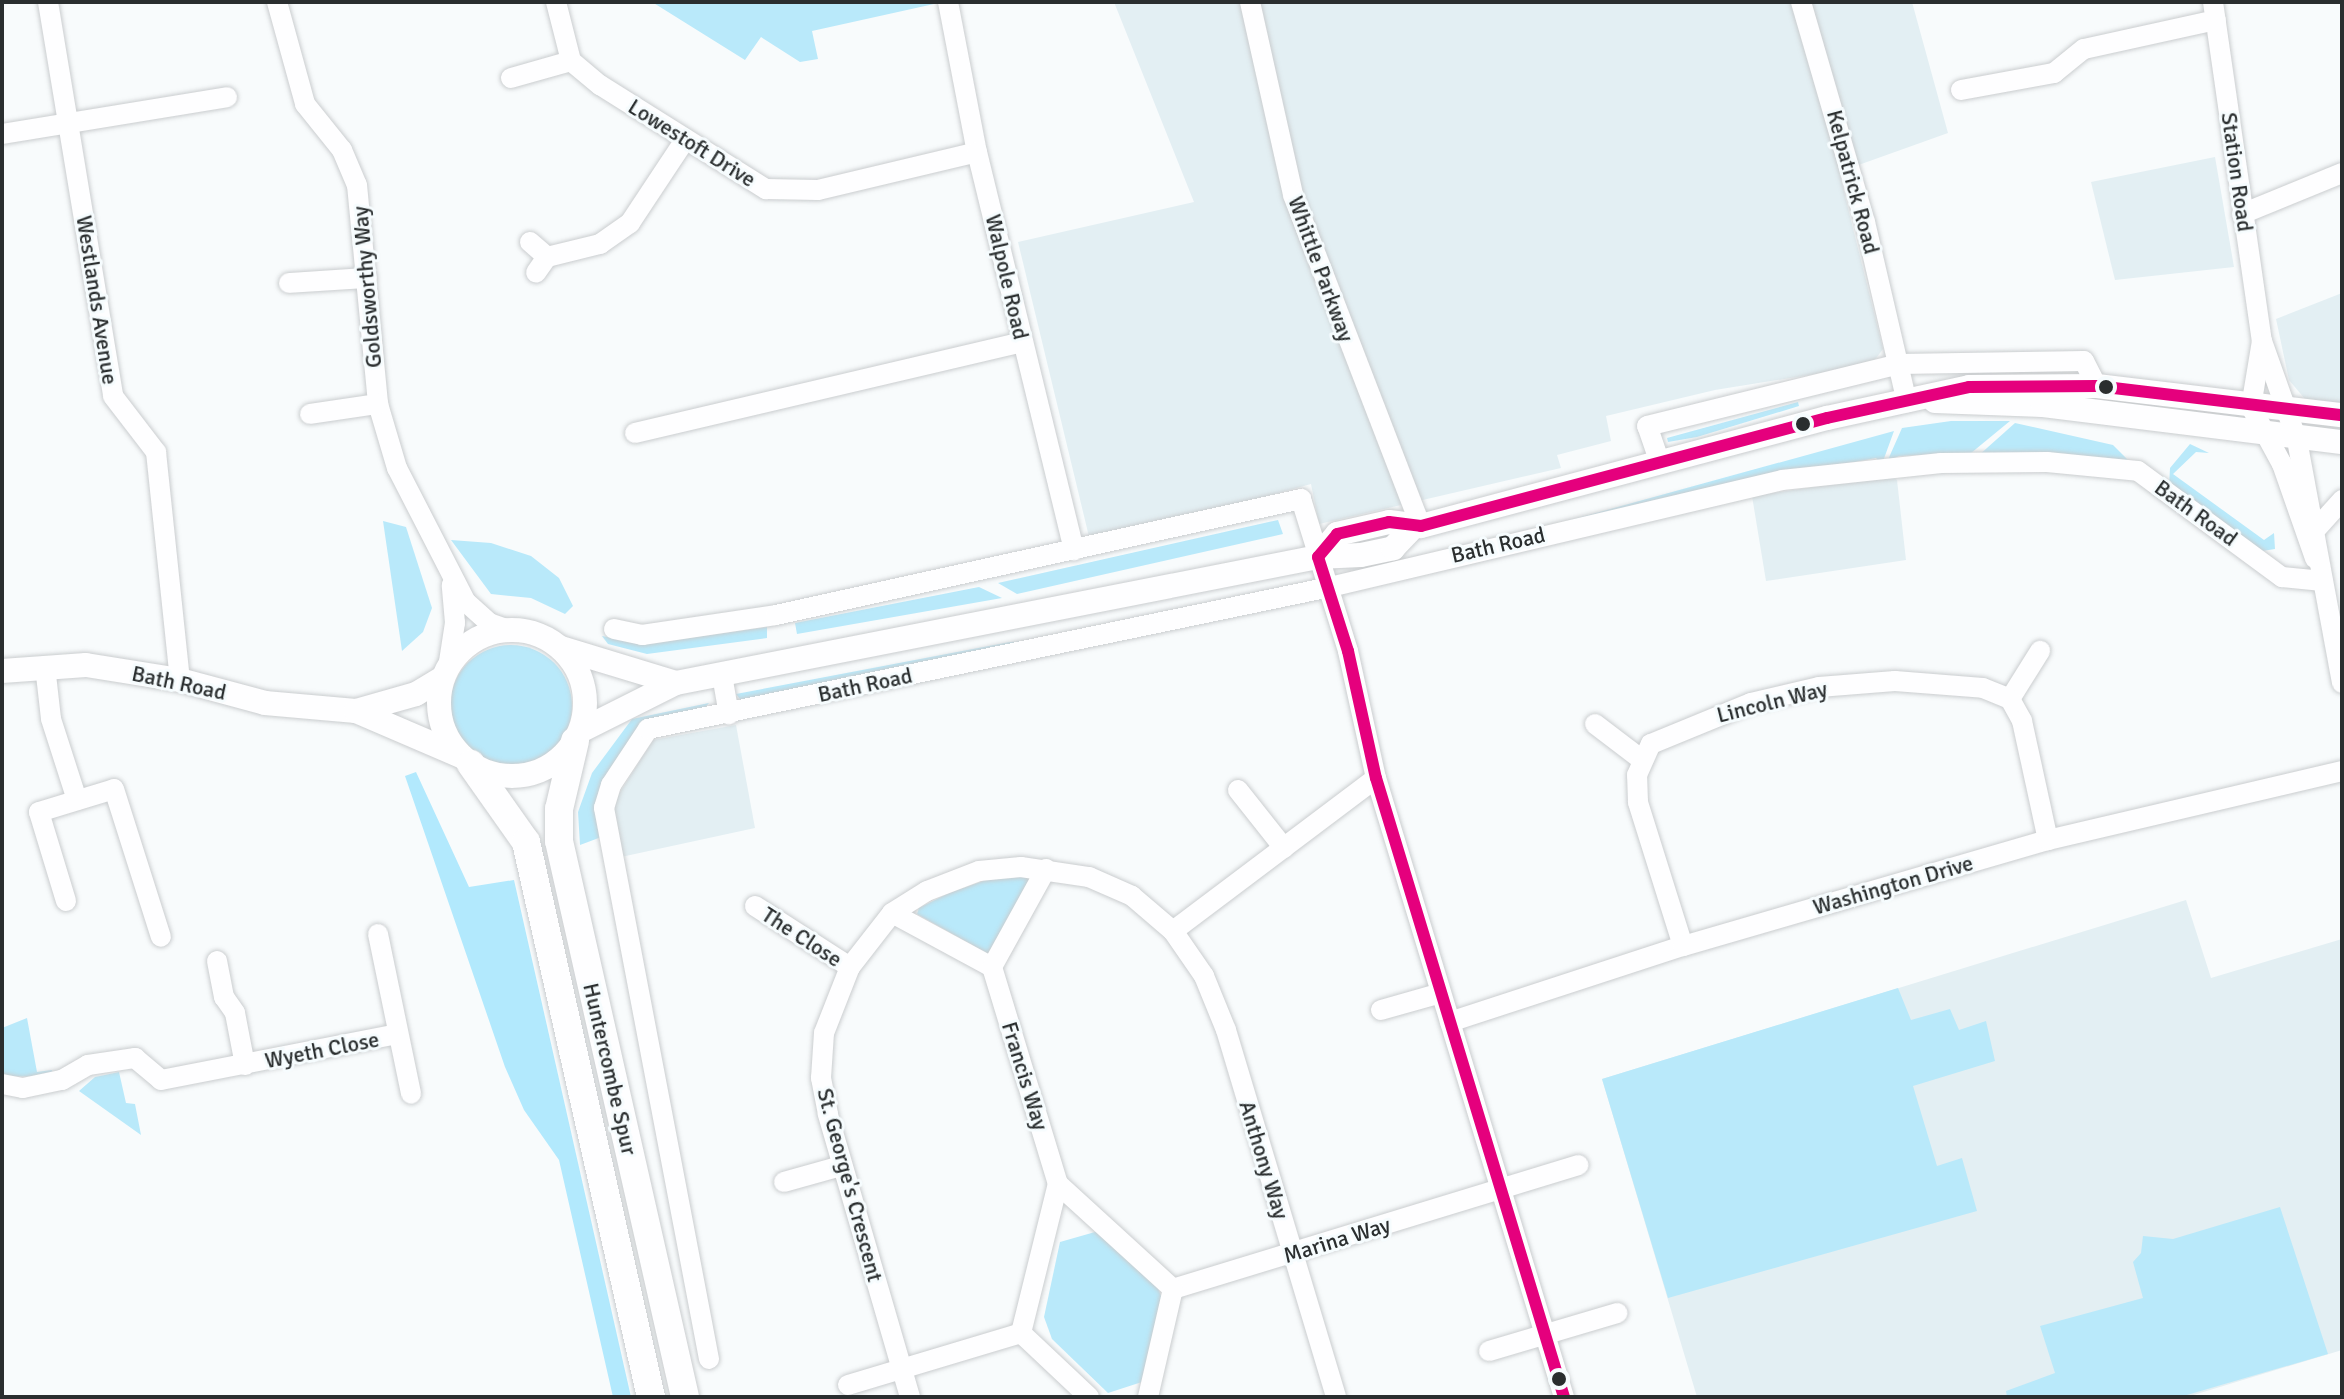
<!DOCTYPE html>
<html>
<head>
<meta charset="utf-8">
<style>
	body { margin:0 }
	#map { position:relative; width:2344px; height:1399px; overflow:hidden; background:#f8fbfc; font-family:Signika,sans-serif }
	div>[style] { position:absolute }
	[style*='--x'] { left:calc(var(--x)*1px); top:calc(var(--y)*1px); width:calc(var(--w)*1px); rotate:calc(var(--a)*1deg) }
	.built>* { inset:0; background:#e3eff3 }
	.green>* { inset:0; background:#b9e9fa }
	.round { border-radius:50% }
	.forest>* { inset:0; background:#b2e9fd }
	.roads { filter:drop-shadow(0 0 2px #cacdcf) drop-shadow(0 0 2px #cacdcf) }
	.minor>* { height:20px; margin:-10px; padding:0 10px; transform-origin:10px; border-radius:10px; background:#fefeff }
	.major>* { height:24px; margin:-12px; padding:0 12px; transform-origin:12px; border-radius:12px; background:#fefeff }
	.major>.ring { margin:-12px; padding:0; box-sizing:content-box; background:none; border:24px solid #fefeff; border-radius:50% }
	.highway>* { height:28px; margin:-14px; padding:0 14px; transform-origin:14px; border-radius:14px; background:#fefeff }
	.bus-1>* { height:12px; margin:-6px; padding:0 6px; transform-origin:6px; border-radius:6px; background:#e5007d }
	.dots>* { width:22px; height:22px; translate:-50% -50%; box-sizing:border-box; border:4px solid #f6fcfe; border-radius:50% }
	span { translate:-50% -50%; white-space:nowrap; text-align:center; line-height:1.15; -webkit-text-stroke:6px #f6fcfe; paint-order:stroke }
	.street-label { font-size:22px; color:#2a2e2f }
	.frame { position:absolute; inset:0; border:4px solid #2a2e2f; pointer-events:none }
</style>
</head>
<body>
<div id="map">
	<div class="built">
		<i style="clip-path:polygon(1114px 2px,1912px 2px,1948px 133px,1839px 172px,1883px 349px,1871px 365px,1715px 390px,1606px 416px,1611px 441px,1557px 455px,1561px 468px,1319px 524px,1311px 484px,1091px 545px,1018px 242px,1194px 202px)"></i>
		<i style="clip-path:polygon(2215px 157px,2234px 267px,2115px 280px,2091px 182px)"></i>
		<i style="clip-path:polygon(2342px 293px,2342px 405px,2305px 399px,2289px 380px,2276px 319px)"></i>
		<i style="clip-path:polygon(1891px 476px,1897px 480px,1906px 560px,1766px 581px,1752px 496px)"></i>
		<i style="clip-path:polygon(736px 725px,755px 828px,621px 857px,612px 805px,653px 740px)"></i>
		<i style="clip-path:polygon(2186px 900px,2211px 978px,2342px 939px,2342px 1350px,2187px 1397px,1697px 1397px,1602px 1079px)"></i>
	</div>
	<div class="green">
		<i style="clip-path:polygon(652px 2px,934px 2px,934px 4px,812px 31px,818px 59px,800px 62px,761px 37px,745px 60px)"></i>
		<i style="clip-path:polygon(1798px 402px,1799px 406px,1697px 437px,1668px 442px,1667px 438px)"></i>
		<i style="clip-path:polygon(1951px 421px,2010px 421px,1965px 458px,1961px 453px,1899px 456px,1887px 462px,1902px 428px)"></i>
		<i style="clip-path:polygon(2015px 423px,2113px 445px,2134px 466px,1978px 456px)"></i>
		<i style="clip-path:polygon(1894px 431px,1882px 464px,1876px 458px,1725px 486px,1545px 527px)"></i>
		<i style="clip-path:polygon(2190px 444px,2209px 453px,2196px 452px,2173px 474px,2264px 540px,2274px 533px,2275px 549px,2262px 551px,2169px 487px,2170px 468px)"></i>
		<i style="clip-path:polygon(1278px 520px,1283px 534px,1017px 594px,998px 583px)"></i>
		<i style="clip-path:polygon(383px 521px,406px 527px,432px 608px,423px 632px,402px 651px)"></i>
		<i style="clip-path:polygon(451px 540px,491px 543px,531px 556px,559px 578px,573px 606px,565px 614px,531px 598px,491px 594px)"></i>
		<i style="clip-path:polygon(979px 587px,1002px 598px,797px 634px,795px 623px)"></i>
		<i style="clip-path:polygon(767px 627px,767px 638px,647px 654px,608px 644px,602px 636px,644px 644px)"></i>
		<i style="clip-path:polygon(1046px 641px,743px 703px,736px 694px,1010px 642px)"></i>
		<i class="round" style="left:450px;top:645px;width:122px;height:122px"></i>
		<i style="clip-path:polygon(709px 703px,702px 711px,645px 722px,610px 774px,604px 836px,580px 845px,578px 812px,592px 773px,632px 719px)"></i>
		<i style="clip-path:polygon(1025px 876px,1034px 882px,990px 955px,917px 914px,919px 908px,949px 893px,989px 879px)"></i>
		<i style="clip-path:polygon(1898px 988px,1911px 1020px,1950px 1009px,1959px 1030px,1986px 1021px,1995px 1061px,1913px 1086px,1937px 1166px,1962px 1158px,1977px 1211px,1668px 1298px,1602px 1079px)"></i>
		<i style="clip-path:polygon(27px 1018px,37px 1072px,52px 1070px,54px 1077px,2px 1076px,2px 1028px)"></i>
		<i style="clip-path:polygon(119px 1072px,126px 1103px,135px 1104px,141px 1135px,79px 1091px,95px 1077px)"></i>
		<i style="clip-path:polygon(2280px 1207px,2328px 1354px,2180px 1397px,2007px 1397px,2006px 1391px,2055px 1373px,2040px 1326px,2143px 1298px,2133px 1262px,2141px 1253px,2143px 1236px,2173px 1239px)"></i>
		<i style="clip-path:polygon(1102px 1230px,1156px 1282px,1164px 1305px,1145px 1381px,1108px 1393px,1052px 1339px,1044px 1317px,1060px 1242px)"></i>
	</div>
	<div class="forest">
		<i style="clip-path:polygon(416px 772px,469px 887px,514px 880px,631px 1397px,613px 1397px,559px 1160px,524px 1110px,505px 1067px,405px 776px)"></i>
	</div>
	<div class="roads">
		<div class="minor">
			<i style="--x:48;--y:2;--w:399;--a:80.6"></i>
			<i style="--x:113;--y:396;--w:71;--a:52.5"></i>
			<i style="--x:156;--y:452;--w:229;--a:84"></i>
			<i style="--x:277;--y:2;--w:106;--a:74.6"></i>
			<i style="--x:305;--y:104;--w:59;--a:51.2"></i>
			<i style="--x:342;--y:150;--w:38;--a:67"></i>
			<i style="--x:357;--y:185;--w:220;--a:84.5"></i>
			<i style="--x:378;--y:404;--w:67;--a:73.5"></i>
			<i style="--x:397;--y:468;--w:151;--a:62.8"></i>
			<i style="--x:466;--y:602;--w:31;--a:42"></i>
			<i style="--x:489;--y:623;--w:21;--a:19"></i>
			<i style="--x:556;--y:2;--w:61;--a:75.7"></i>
			<i style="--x:571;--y:61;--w:38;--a:40"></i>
			<i style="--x:600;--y:85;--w:196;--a:32.1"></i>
			<i style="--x:766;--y:189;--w:52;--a:1.1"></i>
			<i style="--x:818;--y:190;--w:163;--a:-13.4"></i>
			<i style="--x:948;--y:2;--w:153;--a:79.1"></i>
			<i style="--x:977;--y:152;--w:410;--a:76.3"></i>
			<i style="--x:1250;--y:2;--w:198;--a:77.4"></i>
			<i style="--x:1293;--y:195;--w:355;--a:68.9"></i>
			<i style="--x:1801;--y:2;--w:229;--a:73.8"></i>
			<i style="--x:1865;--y:222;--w:185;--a:76.9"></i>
			<i style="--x:2213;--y:2;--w:343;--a:81.8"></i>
			<i style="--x:2262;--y:341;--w:105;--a:70.5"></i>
			<i style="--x:2297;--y:440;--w:247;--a:79.5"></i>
			<i style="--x:511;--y:78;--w:62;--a:-15.8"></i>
			<i style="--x:1961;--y:90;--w:95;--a:-10.4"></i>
			<i style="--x:2054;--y:73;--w:38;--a:-39"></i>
			<i style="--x:2084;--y:49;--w:135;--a:-12.4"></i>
			<i style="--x:2;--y:134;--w:228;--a:-9.3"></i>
			<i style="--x:2242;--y:214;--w:108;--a:-22.3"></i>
			<i style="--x:530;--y:242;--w:23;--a:41"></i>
			<i style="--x:547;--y:257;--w:19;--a:125"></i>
			<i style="--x:547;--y:257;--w:55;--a:-13.8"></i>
			<i style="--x:600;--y:244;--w:37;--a:-35"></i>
			<i style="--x:630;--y:223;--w:100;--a:-56.5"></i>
			<i style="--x:289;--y:283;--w:78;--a:-3.7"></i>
			<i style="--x:2262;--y:341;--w:67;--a:99.5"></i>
			<i style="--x:2251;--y:407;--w:65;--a:61.5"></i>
			<i style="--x:2282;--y:464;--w:100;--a:70.7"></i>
			<i style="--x:310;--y:414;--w:69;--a:-8.4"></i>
			<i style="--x:635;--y:433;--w:398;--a:-13.2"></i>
			<i style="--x:1660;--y:463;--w:39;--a:-109"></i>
			<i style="--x:1647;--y:426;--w:260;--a:-13.8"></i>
			<i style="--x:1900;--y:364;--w:184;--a:-0.9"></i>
			<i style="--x:2084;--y:361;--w:28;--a:63"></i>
			<i style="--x:2317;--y:528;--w:38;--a:-48"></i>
			<i style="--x:614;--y:629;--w:29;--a:12"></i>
			<i style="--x:642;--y:635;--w:135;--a:-8.5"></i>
			<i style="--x:776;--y:615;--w:538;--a:-12.46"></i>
			<i style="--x:1301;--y:499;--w:159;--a:72.8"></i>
			<i style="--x:1348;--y:651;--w:130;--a:77.6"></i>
			<i style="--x:1376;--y:778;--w:647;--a:73.11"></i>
			<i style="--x:45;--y:666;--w:53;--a:83.5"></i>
			<i style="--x:51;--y:719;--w:85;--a:72.2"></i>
			<i style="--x:448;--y:668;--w:46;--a:-81.2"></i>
			<i style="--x:455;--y:623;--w:38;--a:-95"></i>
			<i style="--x:722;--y:675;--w:40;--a:80"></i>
			<i style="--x:2010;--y:699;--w:57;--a:-58"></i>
			<i style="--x:1595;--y:724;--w:58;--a:37.3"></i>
			<i style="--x:1238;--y:790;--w:74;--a:51.6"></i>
			<i style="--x:66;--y:901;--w:93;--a:-106.9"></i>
			<i style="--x:39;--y:812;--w:78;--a:-17"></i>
			<i style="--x:114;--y:789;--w:155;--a:72.4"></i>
			<i style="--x:755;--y:906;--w:113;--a:32.7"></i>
			<i style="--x:892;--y:913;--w:114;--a:28.4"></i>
			<i style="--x:1173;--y:931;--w:254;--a:-37"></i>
			<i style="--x:378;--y:934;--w:163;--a:78.3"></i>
			<i style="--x:1683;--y:946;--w:151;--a:-107.4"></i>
			<i style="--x:1638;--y:802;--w:27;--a:-92"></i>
			<i style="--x:1637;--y:775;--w:34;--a:-66"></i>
			<i style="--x:1651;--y:744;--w:108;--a:-22.3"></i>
			<i style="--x:1751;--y:703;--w:70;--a:-13.2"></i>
			<i style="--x:1819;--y:687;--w:76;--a:-4.5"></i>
			<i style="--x:1895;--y:681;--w:88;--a:4.5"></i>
			<i style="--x:1983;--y:688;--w:29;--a:22"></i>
			<i style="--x:2010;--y:699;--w:25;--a:61"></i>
			<i style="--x:2022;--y:721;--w:122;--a:77.7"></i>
			<i style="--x:217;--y:961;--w:37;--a:79"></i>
			<i style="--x:224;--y:997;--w:19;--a:55"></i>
			<i style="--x:235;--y:1013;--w:53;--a:79.1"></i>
			<i style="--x:992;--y:967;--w:227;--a:73.1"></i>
			<i style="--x:992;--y:967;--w:112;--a:-61.1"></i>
			<i style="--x:1381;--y:1010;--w:62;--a:-15.8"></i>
			<i style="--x:1450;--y:1022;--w:245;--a:-18.1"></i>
			<i style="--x:1683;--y:946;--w:380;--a:-16.2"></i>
			<i style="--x:2048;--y:840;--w:302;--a:-13.2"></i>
			<i style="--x:2;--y:1084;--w:21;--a:11"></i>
			<i style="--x:23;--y:1088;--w:40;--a:-12"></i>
			<i style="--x:62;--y:1080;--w:30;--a:-30"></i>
			<i style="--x:88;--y:1065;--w:48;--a:-8.5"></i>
			<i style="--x:135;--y:1058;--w:34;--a:40"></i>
			<i style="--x:161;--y:1080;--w:241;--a:-11"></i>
			<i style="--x:784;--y:1182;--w:59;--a:-15.7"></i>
			<i style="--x:1173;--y:1289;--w:424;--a:-17"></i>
			<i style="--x:1489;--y:1351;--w:134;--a:-16.5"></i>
			<i style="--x:709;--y:1359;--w:561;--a:-100.79"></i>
			<i style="--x:604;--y:808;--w:24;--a:-73"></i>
			<i style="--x:611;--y:785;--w:67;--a:-56.5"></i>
			<i style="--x:648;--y:729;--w:697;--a:-11.76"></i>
			<i style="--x:1330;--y:587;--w:464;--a:-13.3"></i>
			<i style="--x:1782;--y:480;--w:160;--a:-6.1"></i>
			<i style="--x:1941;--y:463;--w:106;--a:-0.5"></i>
			<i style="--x:2047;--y:462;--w:91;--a:5.6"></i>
			<i style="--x:2138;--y:471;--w:179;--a:36.4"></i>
			<i style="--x:2282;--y:577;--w:41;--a:5.6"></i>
			<i style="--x:848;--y:1385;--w:181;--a:-16.7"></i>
			<i style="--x:910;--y:1397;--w:295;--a:-106.2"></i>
			<i style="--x:828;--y:1114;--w:37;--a:-101"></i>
			<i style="--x:821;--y:1078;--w:45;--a:-86.2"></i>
			<i style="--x:824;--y:1033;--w:71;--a:-68.5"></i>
			<i style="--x:850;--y:967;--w:68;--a:-52.1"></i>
			<i style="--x:892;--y:913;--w:41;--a:-32.2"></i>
			<i style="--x:927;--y:891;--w:56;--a:-21"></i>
			<i style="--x:979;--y:871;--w:42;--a:-5.4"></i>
			<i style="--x:1021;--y:867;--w:69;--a:8.4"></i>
			<i style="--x:1089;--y:877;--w:47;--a:23.8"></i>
			<i style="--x:1132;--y:896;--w:54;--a:40.5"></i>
			<i style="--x:1173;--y:931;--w:55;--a:55.4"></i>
			<i style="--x:1204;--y:976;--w:58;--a:67.8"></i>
			<i style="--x:1226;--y:1030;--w:383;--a:73.3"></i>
			<i style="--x:1089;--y:1397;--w:93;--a:-136.7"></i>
			<i style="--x:1021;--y:1333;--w:154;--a:-76.1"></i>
			<i style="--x:1058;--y:1184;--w:156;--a:42.4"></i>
			<i style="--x:1148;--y:1397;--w:111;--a:-77"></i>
		</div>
		<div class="major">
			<i style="--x:1935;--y:401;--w:108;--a:2.1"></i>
			<i style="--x:2043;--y:405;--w:301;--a:7.1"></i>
			<i style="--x:1318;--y:557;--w:30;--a:-50"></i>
			<i style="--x:1337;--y:534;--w:53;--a:-13"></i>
			<i style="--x:1389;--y:522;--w:32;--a:7"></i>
			<i style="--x:1421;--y:526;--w:420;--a:-14.9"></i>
			<i style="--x:1827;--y:418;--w:145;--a:-12.3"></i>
			<i style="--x:1969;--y:387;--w:128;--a:-0.4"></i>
			<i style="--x:2097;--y:386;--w:247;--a:6.8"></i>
			<i class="ring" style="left:439px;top:630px;width:122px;height:122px"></i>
			<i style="--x:561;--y:648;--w:120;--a:16.9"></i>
			<i style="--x:676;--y:683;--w:654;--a:-11.1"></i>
			<i style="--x:1318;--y:557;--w:43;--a:-2.7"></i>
			<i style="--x:1361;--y:555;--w:33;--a:-12"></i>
			<i style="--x:1393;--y:548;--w:28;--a:-46"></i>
			<i style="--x:2;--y:671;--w:84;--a:-4.1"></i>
			<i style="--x:86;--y:665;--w:95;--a:9.1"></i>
			<i style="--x:180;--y:680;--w:88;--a:15.1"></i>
			<i style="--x:265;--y:703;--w:91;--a:5"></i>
			<i style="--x:356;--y:711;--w:114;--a:23.2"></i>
			<i style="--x:356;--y:711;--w:62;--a:-15.8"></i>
			<i style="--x:416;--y:694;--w:31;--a:-31"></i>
			<i style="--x:580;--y:731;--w:107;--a:-26.6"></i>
		</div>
		<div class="highway">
			<i style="--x:575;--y:741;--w:70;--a:103.2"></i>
			<i style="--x:559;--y:809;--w:32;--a:90"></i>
			<i style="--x:559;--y:841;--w:570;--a:77.23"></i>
			<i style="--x:471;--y:764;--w:95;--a:54.8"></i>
			<i style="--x:526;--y:842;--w:569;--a:77.31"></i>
		</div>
	</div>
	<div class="bus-1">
		<i style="--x:1318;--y:557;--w:30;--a:-50"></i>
		<i style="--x:1337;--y:534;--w:53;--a:-13"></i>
		<i style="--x:1389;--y:522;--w:32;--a:7"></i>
		<i style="--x:1421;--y:526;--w:420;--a:-14.9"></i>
		<i style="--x:1827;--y:418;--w:145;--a:-12.3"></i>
		<i style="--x:1969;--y:387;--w:128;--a:-0.4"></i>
		<i style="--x:2097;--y:386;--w:247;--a:6.8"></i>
		<i style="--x:1318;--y:557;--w:99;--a:72.3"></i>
		<i style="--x:1348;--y:651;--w:130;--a:77.6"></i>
		<i style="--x:1376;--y:778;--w:647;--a:73.11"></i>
	</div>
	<div class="dots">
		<i style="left:2106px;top:387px;background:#2a2e2f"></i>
		<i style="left:1803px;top:424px;background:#2a2e2f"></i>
		<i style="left:1559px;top:1379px;background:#2a2e2f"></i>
	</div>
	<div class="street-label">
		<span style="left:692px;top:143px;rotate:32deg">Lowestoft Drive</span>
		<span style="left:2237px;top:172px;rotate:82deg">Station Road</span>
		<span style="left:1853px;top:182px;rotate:75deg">Kelpatrick Road</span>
		<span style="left:1321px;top:269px;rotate:70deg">Whittle Parkway</span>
		<span style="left:1007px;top:277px;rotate:77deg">Walpole Road</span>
		<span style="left:367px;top:287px;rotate:-95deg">Goldsworthy Way</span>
		<span style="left:97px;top:300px;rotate:81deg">Westlands Avenue</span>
		<span style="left:2196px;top:513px;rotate:36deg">Bath Road</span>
		<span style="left:1498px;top:545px;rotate:-13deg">Bath Road</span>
		<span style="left:179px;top:683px;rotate:12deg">Bath Road</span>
		<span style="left:865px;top:685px;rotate:-12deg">Bath Road</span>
		<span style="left:1772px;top:702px;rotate:-14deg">Lincoln Way</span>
		<span style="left:1893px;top:885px;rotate:-16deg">Washington Drive</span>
		<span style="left:802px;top:937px;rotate:33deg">The Close</span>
		<span style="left:322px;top:1050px;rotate:-11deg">Wyeth Close</span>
		<span style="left:610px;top:1069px;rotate:77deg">Huntercombe Spur</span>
		<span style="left:1025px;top:1076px;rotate:73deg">Francis Way</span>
		<span style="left:1264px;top:1160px;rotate:73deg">Anthony Way</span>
		<span style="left:850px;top:1185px;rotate:75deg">St. George's Crescent</span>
		<span style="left:1337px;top:1240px;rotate:-17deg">Marina Way</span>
	</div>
	<div class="frame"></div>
</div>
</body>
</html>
